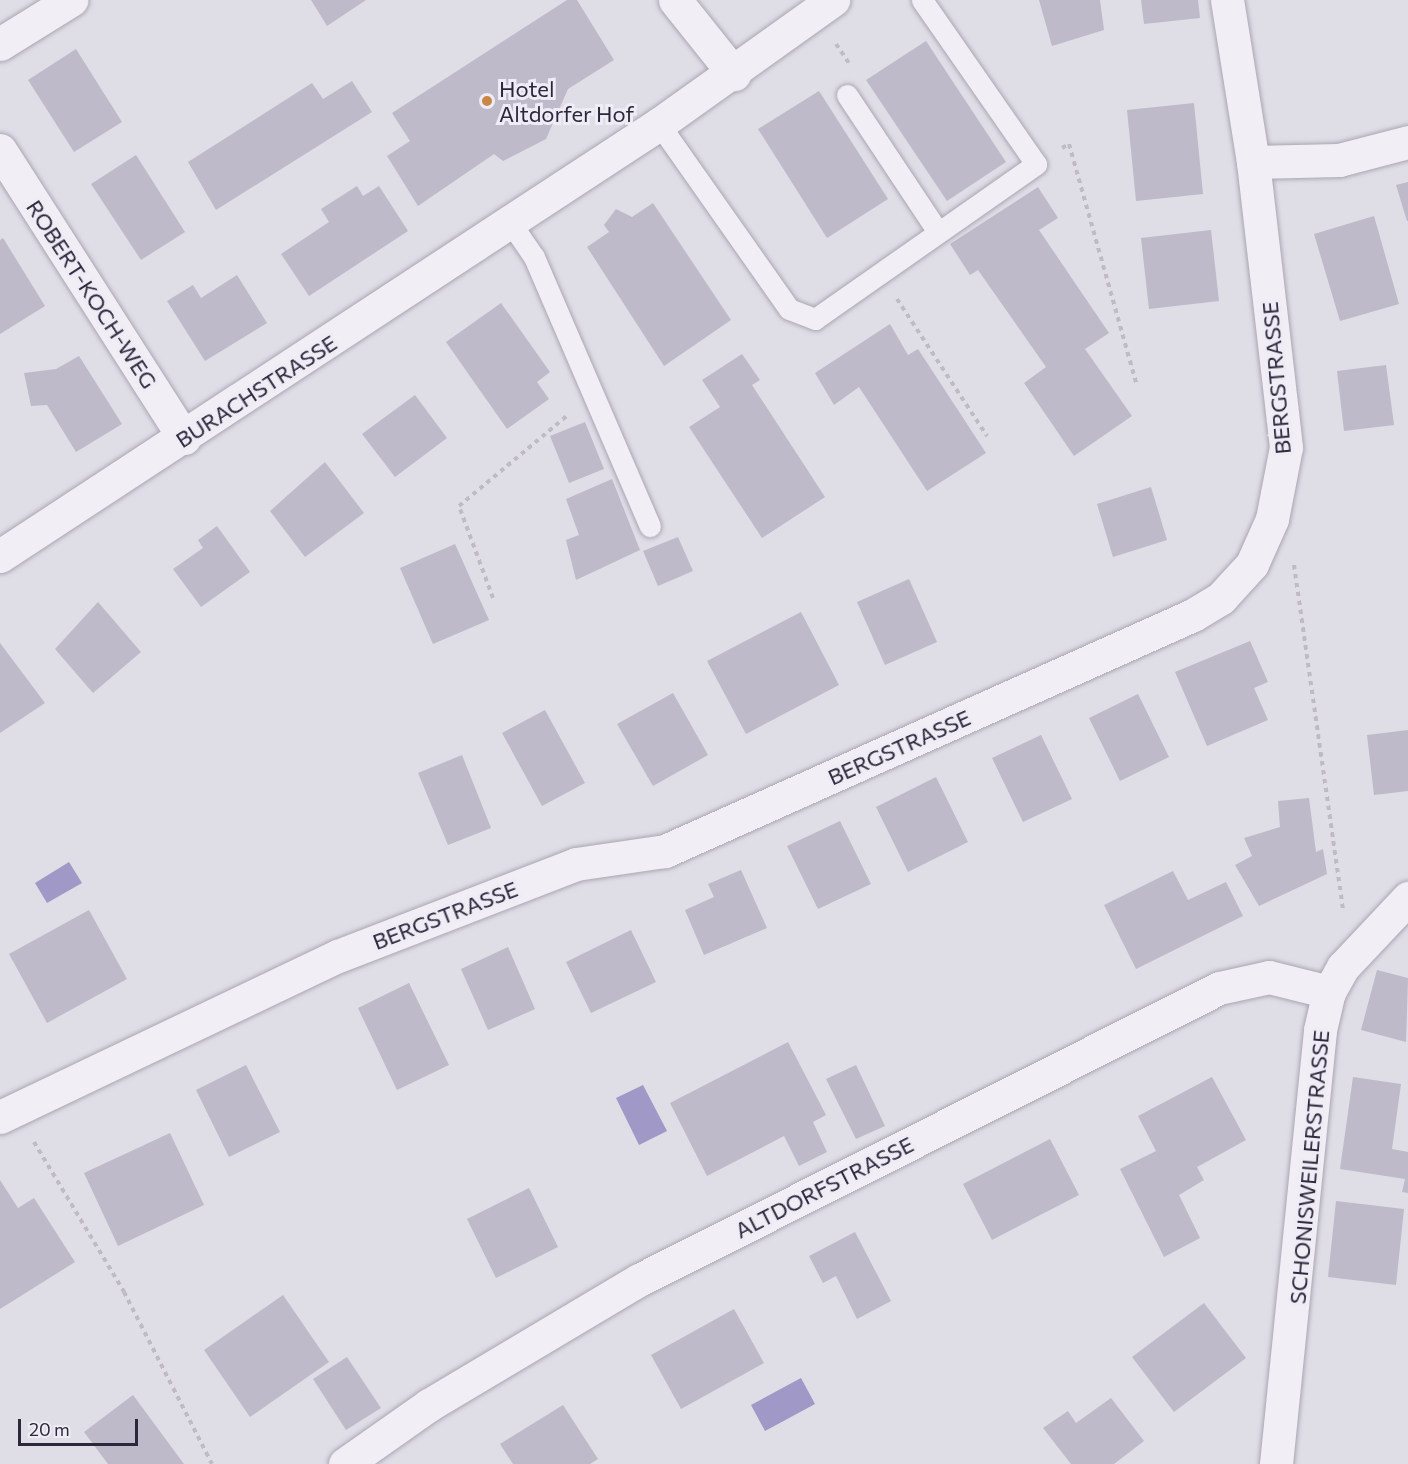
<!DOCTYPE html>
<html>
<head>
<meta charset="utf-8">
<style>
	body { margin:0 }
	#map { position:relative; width:1408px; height:1464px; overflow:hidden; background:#dfdde6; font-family:Commissioner,sans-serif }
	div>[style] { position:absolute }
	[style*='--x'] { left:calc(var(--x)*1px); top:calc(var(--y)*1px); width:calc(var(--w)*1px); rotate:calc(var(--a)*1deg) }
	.water>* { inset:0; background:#a098c6 }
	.building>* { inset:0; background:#bebac9 }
	.path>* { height:4px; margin-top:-2px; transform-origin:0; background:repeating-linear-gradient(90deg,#bebbc5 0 4.5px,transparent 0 9px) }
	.roads { filter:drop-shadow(0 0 2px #aaa6b3) drop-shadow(0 0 2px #aaa6b3) }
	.lane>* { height:21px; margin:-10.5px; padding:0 10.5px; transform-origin:10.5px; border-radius:10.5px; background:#f1eff5 }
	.street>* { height:33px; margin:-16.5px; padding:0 16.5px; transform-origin:16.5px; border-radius:16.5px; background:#f1eff5 }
	.dots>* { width:16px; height:16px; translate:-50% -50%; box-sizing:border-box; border:3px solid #eeecf4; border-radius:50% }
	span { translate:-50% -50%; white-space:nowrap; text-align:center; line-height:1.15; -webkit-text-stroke:6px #eeecf4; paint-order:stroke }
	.poi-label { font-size:22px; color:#2d273c }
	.left { translate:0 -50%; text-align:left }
	.street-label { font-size:22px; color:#2d273c }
	.scale { position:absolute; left:18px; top:1419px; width:120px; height:27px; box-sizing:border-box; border:3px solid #2d273c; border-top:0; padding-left:8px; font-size:18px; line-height:21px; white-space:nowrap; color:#2d273c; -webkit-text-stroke:4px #eeecf4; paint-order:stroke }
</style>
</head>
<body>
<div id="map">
	<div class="water">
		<i style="clip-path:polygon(69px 862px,82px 883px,47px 903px,35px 883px)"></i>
		<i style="clip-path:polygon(643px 1085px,667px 1131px,639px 1145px,616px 1098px)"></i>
		<i style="clip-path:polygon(801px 1378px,815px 1404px,765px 1431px,751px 1405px)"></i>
	</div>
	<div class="building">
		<i style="clip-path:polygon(311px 0,366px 0,327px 26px)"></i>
		<i style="clip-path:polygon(567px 0,577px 0,614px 60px,568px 89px,546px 139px,503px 161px,494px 154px,418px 206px,387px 156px,410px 141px,392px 113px)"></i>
		<i style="clip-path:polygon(1039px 0,1100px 0,1104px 30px,1052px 46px)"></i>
		<i style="clip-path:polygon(1141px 0,1198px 0,1200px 18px,1144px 24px)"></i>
		<i style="clip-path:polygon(926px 41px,1006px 162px,947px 201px,866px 80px)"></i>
		<i style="clip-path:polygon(76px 49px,122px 122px,74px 152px,28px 80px)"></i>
		<i style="clip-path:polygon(352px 81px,372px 112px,216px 210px,188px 162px,312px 83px,323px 99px)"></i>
		<i style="clip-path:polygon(819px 91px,888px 199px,827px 238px,758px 129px)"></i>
		<i style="clip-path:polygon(1194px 103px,1203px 194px,1136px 201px,1127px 110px)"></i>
		<i style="clip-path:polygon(136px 155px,185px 232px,141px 260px,91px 184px)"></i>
		<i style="clip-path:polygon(1408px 182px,1408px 221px,1407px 221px,1396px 185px)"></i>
		<i style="clip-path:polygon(357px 186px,363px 196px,379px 186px,408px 231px,309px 296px,281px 254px,329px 222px,321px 209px)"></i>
		<i style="clip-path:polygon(1038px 187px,1058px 218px,1039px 230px,1109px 333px,1085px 349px,1132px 416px,1074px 456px,1024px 383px,1046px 367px,978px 270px,970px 275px,950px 244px)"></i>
		<i style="clip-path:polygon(653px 203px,731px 320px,664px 366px,587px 247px,609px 232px,604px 225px,616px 209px,632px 217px)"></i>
		<i style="clip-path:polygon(1374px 216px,1399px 304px,1340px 321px,1314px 234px)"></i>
		<i style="clip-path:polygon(1211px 230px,1219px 301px,1149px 309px,1141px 238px)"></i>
		<i style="clip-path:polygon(3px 238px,45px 306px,0 334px,0 240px)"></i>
		<i style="clip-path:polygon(237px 275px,267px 323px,205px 361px,167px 301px,193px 285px,201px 298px)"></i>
		<i style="clip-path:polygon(501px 303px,550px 372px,537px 382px,549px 399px,507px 429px,446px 342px)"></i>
		<i style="clip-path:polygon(890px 324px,908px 355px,918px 349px,986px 453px,927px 491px,859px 387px,834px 405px,815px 373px)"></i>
		<i style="clip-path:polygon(742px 354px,760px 380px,752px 385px,825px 497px,762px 538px,689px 427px,720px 407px,702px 380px)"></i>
		<i style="clip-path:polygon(79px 356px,122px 424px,76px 452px,47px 405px,31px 406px,24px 373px,56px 369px)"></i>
		<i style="clip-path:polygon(1386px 365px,1394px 425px,1344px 431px,1337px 371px)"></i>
		<i style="clip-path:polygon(415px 395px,447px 438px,395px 477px,362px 434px)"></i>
		<i style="clip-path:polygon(585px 422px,604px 469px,569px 483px,550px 436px)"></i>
		<i style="clip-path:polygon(325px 462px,364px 513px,305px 557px,270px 511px)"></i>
		<i style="clip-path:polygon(612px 479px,640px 550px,576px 580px,566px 540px,579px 535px,566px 499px)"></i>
		<i style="clip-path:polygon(1151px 487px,1167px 540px,1113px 557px,1097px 504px)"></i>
		<i style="clip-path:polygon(217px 526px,250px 572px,201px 607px,173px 569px,203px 548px,198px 540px)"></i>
		<i style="clip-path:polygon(678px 537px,693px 571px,658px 586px,643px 551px)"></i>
		<i style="clip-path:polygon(455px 544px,489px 620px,433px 644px,400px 568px)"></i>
		<i style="clip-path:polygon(909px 579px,937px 642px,885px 665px,857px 602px)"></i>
		<i style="clip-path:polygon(98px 602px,141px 652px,93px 693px,55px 649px)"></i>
		<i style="clip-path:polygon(801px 612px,839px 685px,746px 734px,707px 661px)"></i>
		<i style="clip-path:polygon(1250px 641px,1268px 682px,1254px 688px,1268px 720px,1207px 746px,1175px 672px)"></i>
		<i style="clip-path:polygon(0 643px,45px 703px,0 733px)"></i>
		<i style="clip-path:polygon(673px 693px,708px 755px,653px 786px,617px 724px)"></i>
		<i style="clip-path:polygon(1138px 694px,1169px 757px,1120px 781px,1089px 718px)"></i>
		<i style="clip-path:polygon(545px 710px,585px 783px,542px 806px,502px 733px)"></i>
		<i style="clip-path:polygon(1408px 730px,1408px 791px,1374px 795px,1367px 735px)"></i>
		<i style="clip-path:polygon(1041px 735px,1072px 799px,1023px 822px,992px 758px)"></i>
		<i style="clip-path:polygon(462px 755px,491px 828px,448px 845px,418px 773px)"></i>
		<i style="clip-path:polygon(936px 777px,968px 842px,908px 872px,876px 807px)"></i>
		<i style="clip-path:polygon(1309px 798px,1316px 852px,1323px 849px,1327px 874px,1259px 906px,1235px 865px,1252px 856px,1244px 838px,1280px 827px,1278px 801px)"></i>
		<i style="clip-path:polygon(840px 821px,871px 884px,818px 909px,787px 846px)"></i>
		<i style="clip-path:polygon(741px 870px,767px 928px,704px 955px,685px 910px,714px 897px,708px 884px)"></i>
		<i style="clip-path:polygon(1173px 871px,1188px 900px,1226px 882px,1243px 916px,1136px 969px,1104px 905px)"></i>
		<i style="clip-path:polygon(89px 910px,127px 979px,47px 1023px,9px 954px)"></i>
		<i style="clip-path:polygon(631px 930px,656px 982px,591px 1013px,566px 962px)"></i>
		<i style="clip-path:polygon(508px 947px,535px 1009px,488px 1030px,461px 969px)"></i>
		<i style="clip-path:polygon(1377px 970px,1408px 978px,1406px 1042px,1361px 1030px)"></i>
		<i style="clip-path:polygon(409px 983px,449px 1065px,397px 1090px,358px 1008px)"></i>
		<i style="clip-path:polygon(788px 1042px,826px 1115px,813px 1122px,827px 1152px,799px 1166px,784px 1136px,707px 1176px,670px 1103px)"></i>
		<i style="clip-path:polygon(246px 1065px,280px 1132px,229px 1157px,196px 1090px)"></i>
		<i style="clip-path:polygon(856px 1065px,885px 1126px,856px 1139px,826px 1079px)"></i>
		<i style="clip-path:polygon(1212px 1077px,1246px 1140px,1197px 1167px,1204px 1180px,1179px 1195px,1200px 1238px,1164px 1257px,1120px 1169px,1156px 1151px,1138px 1116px)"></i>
		<i style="clip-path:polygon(1353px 1077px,1401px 1084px,1392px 1149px,1408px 1152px,1408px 1193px,1402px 1192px,1405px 1179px,1340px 1169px)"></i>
		<i style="clip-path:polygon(170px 1133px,204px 1205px,118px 1246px,84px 1173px)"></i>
		<i style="clip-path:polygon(1050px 1139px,1079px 1195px,992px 1240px,963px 1184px)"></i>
		<i style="clip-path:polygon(0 1180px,18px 1208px,34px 1198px,75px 1262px,0 1309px)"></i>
		<i style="clip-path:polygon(529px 1188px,558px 1247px,496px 1278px,467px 1219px)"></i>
		<i style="clip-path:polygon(1336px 1201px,1404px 1209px,1396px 1285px,1328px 1277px)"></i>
		<i style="clip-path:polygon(855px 1232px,891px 1301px,857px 1319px,836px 1276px,823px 1283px,809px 1256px)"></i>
		<i style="clip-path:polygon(283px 1295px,329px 1362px,250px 1417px,204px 1350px)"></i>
		<i style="clip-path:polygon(1204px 1303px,1246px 1358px,1174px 1412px,1132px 1357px)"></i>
		<i style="clip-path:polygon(734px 1309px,764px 1363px,681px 1409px,651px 1355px)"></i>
		<i style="clip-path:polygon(347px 1357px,381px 1408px,346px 1430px,313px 1379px)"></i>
		<i style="clip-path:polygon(133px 1395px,184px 1464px,108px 1464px,84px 1432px)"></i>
		<i style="clip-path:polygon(1111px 1398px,1144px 1441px,1114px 1464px,1071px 1464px,1043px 1428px,1068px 1411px,1076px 1423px)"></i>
		<i style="clip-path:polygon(563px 1405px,598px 1459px,590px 1464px,513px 1464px,500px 1444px)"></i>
	</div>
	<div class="path">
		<i style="--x:836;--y:44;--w:25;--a:56"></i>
		<i style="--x:1062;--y:148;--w:8;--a:-30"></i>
		<i style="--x:1069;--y:144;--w:251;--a:74.3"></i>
		<i style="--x:897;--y:299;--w:164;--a:56.7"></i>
		<i style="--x:1294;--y:565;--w:349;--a:81.9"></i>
		<i style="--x:493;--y:598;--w:98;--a:-110.3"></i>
		<i style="--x:459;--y:506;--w:143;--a:-39.9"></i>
		<i style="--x:34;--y:1142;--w:175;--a:59"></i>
		<i style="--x:124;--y:1292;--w:193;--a:62.9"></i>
	</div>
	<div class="roads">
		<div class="lane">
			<i style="--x:847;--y:95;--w:164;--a:56.4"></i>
			<i style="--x:659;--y:124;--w:226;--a:54.9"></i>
			<i style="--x:789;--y:309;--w:28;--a:21"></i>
			<i style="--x:815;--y:319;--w:270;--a:-35"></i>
			<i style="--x:1036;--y:164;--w:200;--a:-124.8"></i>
			<i style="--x:510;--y:222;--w:42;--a:55.6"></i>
			<i style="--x:534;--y:257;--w:293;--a:66.7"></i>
		</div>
		<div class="street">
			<i style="--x:675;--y:0;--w:95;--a:51.4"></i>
			<i style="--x:0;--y:44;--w:84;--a:-31.8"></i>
			<i style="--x:0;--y:150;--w:342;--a:57.4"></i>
			<i style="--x:1253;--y:162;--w:86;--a:-1.3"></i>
			<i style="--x:1339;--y:160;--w:71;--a:-14.6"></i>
			<i style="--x:0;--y:556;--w:788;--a:-33.25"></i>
			<i style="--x:659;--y:124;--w:214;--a:-35.5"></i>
			<i style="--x:0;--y:1117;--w:374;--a:-25.5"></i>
			<i style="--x:338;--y:956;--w:255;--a:-21.1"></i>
			<i style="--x:576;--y:864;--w:90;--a:-8.3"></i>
			<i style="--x:665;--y:851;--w:578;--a:-24.08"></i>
			<i style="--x:1193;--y:615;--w:33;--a:-31"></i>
			<i style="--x:1221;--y:598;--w:46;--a:-47.6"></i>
			<i style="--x:1252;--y:564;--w:49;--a:-66"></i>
			<i style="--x:1272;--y:519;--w:73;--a:-79"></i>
			<i style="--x:1286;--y:447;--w:287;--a:-96.6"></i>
			<i style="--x:1253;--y:162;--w:164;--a:-99.1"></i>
			<i style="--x:345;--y:1464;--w:103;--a:-35.1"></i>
			<i style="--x:429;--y:1405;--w:244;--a:-30.8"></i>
			<i style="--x:639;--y:1280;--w:649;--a:-26.72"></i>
			<i style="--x:1219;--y:988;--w:51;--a:-12.4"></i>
			<i style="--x:1269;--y:977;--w:62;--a:14"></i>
			<i style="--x:1276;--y:1464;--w:436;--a:-84.2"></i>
			<i style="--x:1320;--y:1030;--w:39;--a:-77"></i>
			<i style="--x:1329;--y:992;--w:29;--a:-61"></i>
			<i style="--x:1343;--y:967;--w:95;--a:-46.7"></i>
		</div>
	</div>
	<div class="dots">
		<i style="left:487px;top:101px;background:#c98644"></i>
	</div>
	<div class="poi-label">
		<span class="left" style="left:499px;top:101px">Hotel<br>Altdorfer Hof</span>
	</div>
	<div class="street-label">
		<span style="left:92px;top:294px;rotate:57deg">ROBERT-KOCH-WEG</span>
		<span style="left:1276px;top:378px;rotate:-95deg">BERGSTRASSE</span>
		<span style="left:256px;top:391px;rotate:-33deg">BURACHSTRASSE</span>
		<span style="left:899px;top:747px;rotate:-24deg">BERGSTRASSE</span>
		<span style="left:445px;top:915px;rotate:-21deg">BERGSTRASSE</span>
		<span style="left:1309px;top:1167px;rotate:-85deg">SCHONISWEILERSTRASSE</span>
		<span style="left:824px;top:1187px;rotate:-27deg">ALTDORFSTRASSE</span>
	</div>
	<div class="scale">20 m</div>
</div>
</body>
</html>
